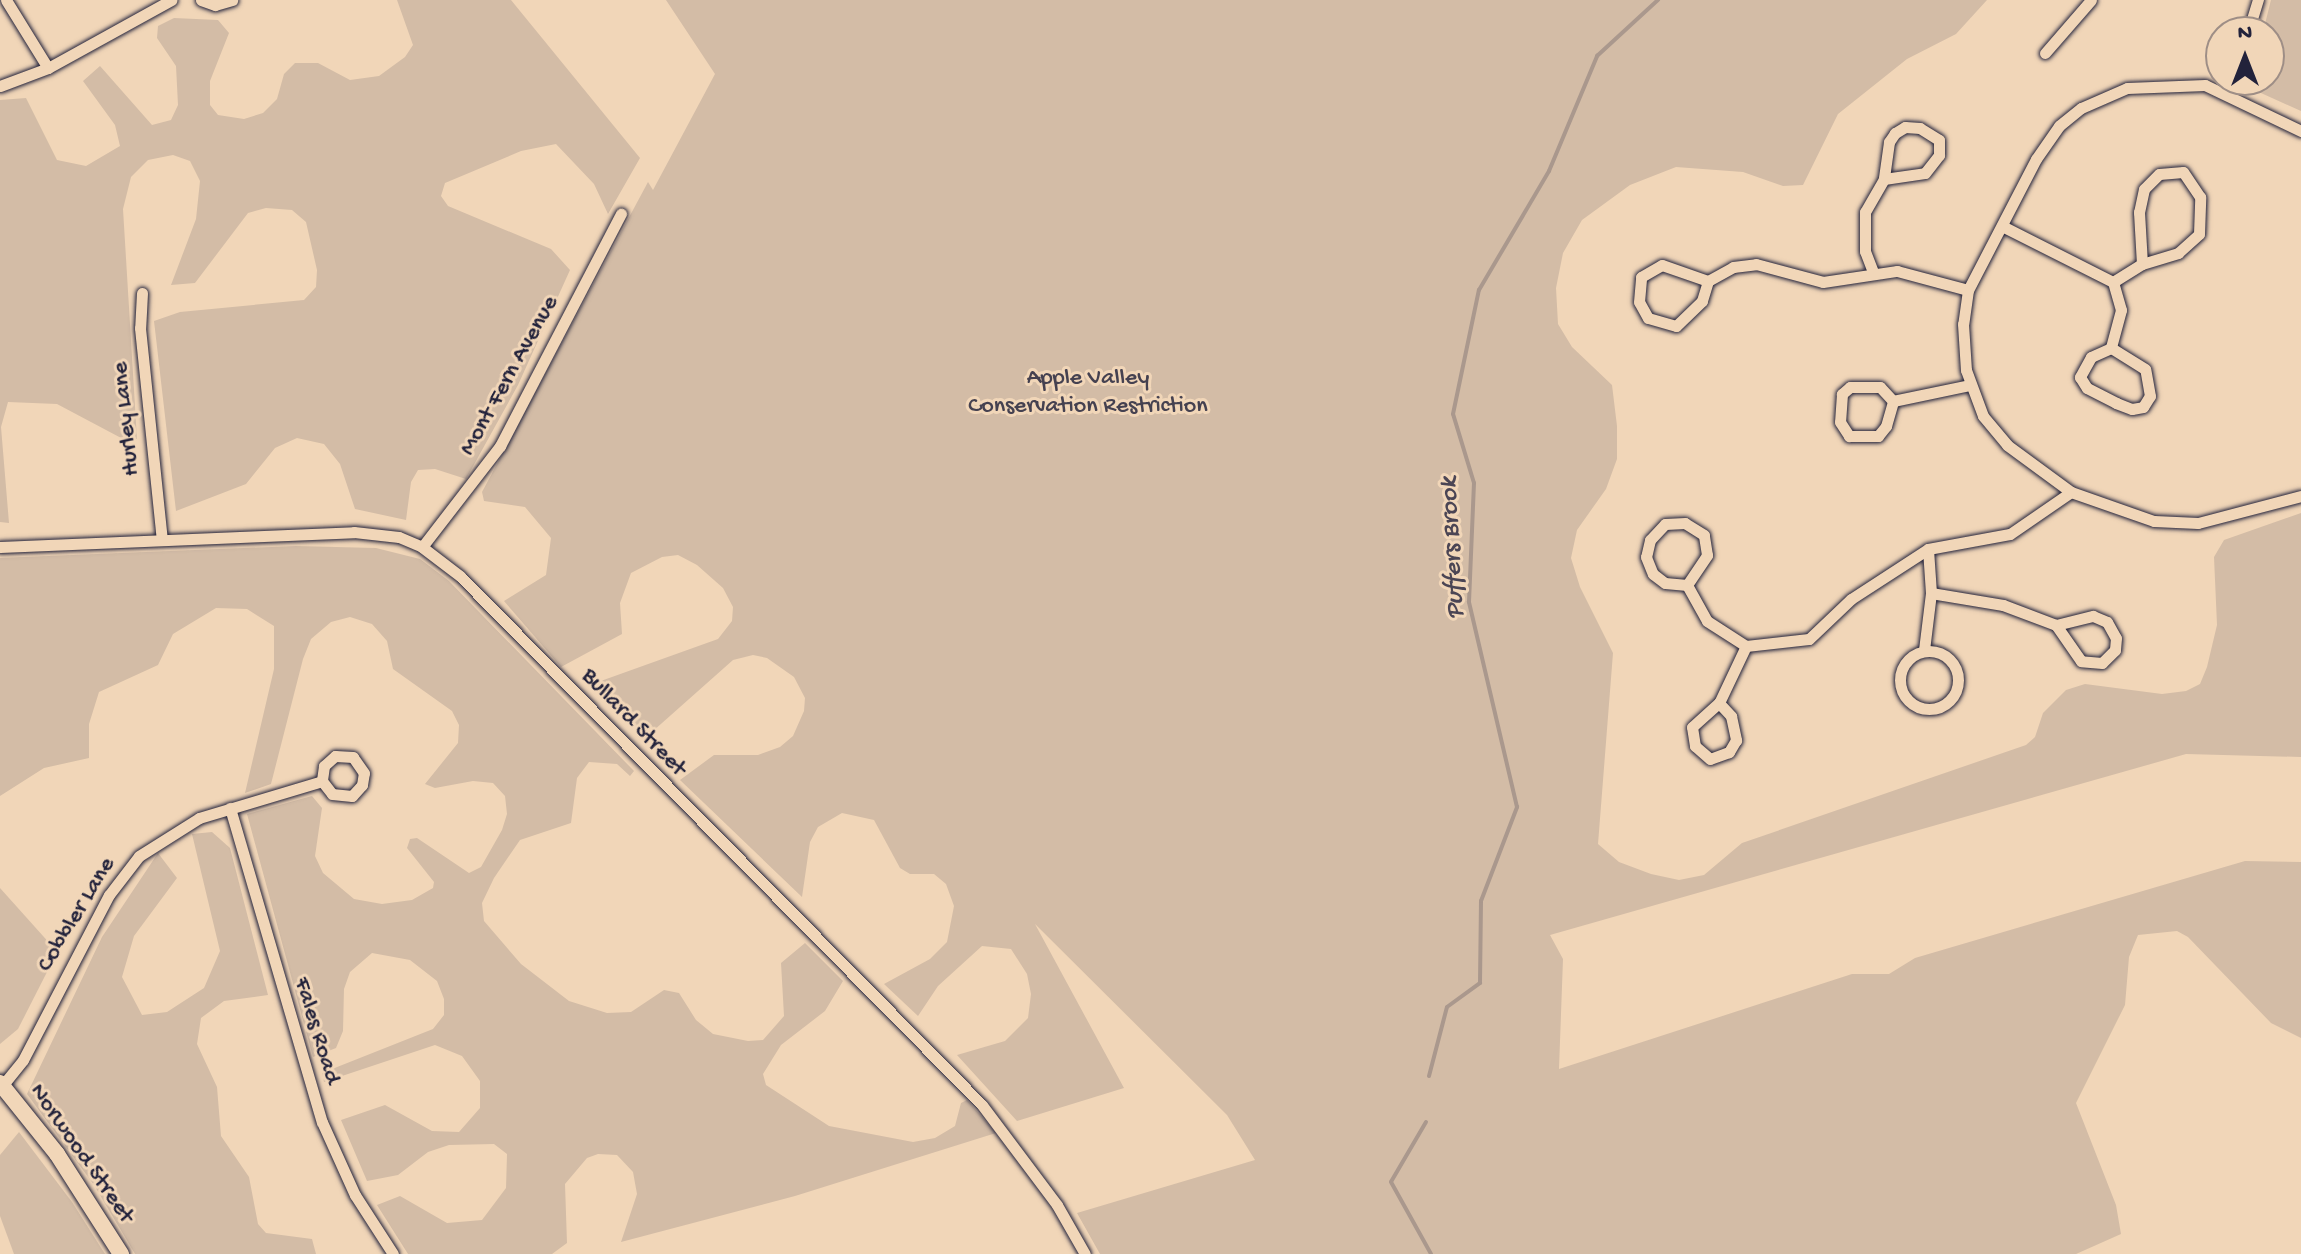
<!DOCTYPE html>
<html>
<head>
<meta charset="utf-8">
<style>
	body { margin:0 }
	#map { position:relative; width:2301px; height:1254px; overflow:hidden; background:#f1d6b8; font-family:"Gochi Hand",sans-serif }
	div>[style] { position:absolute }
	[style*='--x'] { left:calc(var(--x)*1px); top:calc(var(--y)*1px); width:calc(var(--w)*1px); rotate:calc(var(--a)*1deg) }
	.green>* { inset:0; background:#d3bca6 }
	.stream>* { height:4px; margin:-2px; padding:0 2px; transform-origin:2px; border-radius:2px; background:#aa988d }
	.roads { filter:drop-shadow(0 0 2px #22223b) drop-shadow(0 0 2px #22223b) }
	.street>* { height:11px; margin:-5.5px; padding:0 5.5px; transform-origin:5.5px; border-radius:5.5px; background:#f1d6b8 }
	.street>.ring { margin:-5.5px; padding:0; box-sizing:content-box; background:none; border:11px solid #f1d6b8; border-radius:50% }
	.secondary>* { height:16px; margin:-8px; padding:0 8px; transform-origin:8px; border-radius:8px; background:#f1d6b8 }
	span { translate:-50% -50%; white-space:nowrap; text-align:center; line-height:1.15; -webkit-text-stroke:6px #f1d6b8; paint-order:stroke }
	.street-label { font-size:24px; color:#22223b }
	.park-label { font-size:24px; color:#454150 }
	.water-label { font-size:26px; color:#4b4554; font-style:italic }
	.north { position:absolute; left:2205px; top:16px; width:80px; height:80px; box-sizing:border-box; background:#f1d6b8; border:2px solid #9e8e86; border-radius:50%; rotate:0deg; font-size:22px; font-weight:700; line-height:32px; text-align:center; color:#22223b }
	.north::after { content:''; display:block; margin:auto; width:28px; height:36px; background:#22223b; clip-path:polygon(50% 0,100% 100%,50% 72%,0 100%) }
</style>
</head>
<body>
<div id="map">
	<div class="green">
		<i style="clip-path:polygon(397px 0,511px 0,640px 158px,608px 214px,594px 184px,556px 144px,521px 151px,445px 183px,441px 196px,448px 206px,551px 249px,570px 270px,518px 385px,466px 479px,435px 469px,418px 470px,411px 482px,406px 520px,355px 509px,340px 464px,324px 444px,297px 438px,275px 448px,246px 484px,176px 511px,154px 321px,180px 312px,304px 300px,316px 287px,317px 270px,306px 222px,292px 210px,266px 208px,248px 213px,195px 283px,171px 285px,196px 219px,200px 181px,190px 161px,173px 155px,148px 160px,131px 177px,123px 209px,137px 439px,123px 439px,57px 404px,8px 402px,1px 427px,9px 523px,0 522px,0 100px,26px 98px,57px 160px,86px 166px,120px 146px,115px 125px,83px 81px,100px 66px,152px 125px,171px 120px,178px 105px,176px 66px,157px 38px,158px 26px,174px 18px,218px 20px,229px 33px,210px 81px,210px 105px,218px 115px,244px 119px,263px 113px,277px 99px,284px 74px,295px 63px,318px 63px,350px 80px,379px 76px,405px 57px,413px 45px)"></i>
		<i style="clip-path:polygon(666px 0,1987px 0,1956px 34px,1907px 59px,1838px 114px,1803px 185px,1783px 186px,1743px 172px,1676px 167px,1630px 185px,1582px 220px,1563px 253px,1556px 288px,1558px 324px,1572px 347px,1612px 385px,1617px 426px,1617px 459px,1606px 489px,1577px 530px,1571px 558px,1580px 587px,1613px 653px,1598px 844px,1619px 862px,1651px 874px,1679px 880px,1704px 875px,1742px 843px,2026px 745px,2035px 737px,2043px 713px,2066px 690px,2085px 684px,2162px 694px,2186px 691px,2200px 684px,2207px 667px,2217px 625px,2214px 557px,2224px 540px,2301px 513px,2301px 757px,2186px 754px,1550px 935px,1563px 959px,1559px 1069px,1852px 974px,1889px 974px,1915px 958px,2245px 861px,2301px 862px,2301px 1038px,2271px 1023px,2188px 937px,2177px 931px,2138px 935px,2129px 957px,2125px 1005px,2076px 1103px,2116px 1205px,2121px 1234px,2076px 1254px,1100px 1254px,1077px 1213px,1255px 1160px,1227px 1115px,1035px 924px,1124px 1088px,1017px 1121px,957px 1055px,1005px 1041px,1028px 1018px,1031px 994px,1027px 974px,1011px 949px,982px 946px,938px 986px,918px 1016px,884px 984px,930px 959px,947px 942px,954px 906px,946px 884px,934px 874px,910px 874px,900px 868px,874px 820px,842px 813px,818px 827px,810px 842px,802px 897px,680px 780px,714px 755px,758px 755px,780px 747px,793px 736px,804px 711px,805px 698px,794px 677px,767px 658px,753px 655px,733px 660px,644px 739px,598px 682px,718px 639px,732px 621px,733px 607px,723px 588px,697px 565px,678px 555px,662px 557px,631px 573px,620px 603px,622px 634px,561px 667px,504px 601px,546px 575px,551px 538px,525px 507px,484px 501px,482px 492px,648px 182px,653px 190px,715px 74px)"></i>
		<i style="clip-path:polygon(2271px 0,2301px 0,2301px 111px,2261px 93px,2253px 80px,2269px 80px,2269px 32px,2263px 32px)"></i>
		<i style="clip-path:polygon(296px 546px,376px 548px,420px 559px,449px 581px,634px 771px,630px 776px,617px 764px,589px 762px,577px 778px,571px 823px,520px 840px,494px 878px,482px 903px,484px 921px,521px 964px,569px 1001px,607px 1013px,631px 1012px,664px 990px,679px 993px,696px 1020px,713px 1034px,748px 1041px,763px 1040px,784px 1016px,781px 963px,805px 943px,843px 981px,825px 1011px,781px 1045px,763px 1074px,766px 1085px,829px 1126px,913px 1142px,935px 1138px,955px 1126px,961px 1103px,967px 1100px,996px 1133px,795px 1196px,621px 1242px,637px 1194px,633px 1172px,617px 1155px,598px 1154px,587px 1158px,565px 1184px,567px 1243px,552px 1254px,408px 1254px,377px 1205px,400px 1196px,447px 1223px,482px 1220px,506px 1188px,507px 1154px,494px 1144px,449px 1145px,428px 1152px,398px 1175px,367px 1181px,341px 1120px,385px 1105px,432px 1131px,459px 1132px,480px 1108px,480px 1081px,462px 1056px,435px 1045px,324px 1082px,322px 1073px,433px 1029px,444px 1015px,444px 999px,437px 981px,410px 960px,372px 953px,350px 972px,344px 989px,343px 1031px,336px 1048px,313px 1057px,247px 814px,312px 796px,322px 808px,315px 856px,323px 873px,354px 899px,382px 904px,412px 900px,433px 888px,434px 882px,407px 848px,410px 839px,417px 838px,469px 873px,481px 867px,502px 830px,507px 814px,505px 796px,493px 783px,473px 781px,435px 788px,425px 784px,458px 743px,459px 725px,452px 711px,393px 669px,387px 641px,372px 624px,350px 617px,331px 622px,311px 639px,303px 659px,271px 784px,245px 793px,274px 669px,274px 626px,247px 609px,216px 608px,173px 634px,158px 665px,99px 692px,89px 724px,89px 758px,44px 768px,0 796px,0 558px)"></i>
		<i style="clip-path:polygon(212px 832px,230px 848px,268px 995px,224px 1001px,201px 1018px,197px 1044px,217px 1087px,221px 1136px,249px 1177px,258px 1224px,266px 1233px,312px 1239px,316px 1254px,135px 1254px,94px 1185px,27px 1094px,102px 937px,158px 853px,177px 878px,134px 936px,122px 977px,142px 1015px,167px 1012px,204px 988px,220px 951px,192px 834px)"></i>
		<i style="clip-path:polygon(0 888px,52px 946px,47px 972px,18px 1029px,0 1044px)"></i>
		<i style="clip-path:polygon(19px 1132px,72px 1202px,105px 1254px,14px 1254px,0 1216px,0 1155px)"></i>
	</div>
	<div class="stream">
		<i style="--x:1429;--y:1076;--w:71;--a:-75.4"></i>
		<i style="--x:1447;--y:1007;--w:41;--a:-36"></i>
		<i style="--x:1480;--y:983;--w:82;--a:-89.3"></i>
		<i style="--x:1481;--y:901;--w:101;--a:-69"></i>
		<i style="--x:1517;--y:807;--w:211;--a:-103.2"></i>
		<i style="--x:1469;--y:602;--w:119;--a:-87.6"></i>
		<i style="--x:1474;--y:483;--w:72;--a:-106.9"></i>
		<i style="--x:1453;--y:414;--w:127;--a:-78.2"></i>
		<i style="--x:1479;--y:290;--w:138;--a:-59.5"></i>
		<i style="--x:1549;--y:171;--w:125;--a:-67.3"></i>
		<i style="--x:1597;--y:56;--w:83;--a:-42.6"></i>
		<i style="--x:1426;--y:1122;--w:69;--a:120.3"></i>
		<i style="--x:1391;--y:1182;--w:82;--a:60.9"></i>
	</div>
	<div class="roads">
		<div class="street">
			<i style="--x:6;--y:0;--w:80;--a:58.3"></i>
			<i style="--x:201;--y:0;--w:15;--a:20"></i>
			<i style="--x:215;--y:5;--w:18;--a:-16"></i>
			<i style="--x:2248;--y:32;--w:34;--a:-73"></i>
			<i style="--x:2045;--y:53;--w:70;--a:-49"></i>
			<i style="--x:0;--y:86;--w:51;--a:-20.6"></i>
			<i style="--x:48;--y:68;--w:141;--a:-28.9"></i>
			<i style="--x:2301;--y:131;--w:106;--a:-154.4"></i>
			<i style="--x:2205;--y:85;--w:78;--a:177.8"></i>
			<i style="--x:2127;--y:88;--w:50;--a:156.5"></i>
			<i style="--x:2081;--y:108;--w:28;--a:141"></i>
			<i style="--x:2059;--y:126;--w:40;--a:124.9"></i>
			<i style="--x:2036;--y:159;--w:148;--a:117.4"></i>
			<i style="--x:1968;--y:290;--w:34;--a:98"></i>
			<i style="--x:1963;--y:324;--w:46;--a:86.3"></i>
			<i style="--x:1966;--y:370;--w:49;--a:69.7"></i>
			<i style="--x:1983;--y:416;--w:38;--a:50"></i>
			<i style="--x:2007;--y:445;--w:79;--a:36.3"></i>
			<i style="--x:2071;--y:492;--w:88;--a:19.3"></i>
			<i style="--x:2154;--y:521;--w:44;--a:2.6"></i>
			<i style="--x:2198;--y:523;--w:106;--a:-14.7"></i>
			<i style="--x:2002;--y:226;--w:124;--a:26.8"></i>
			<i style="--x:2113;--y:282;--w:29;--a:74"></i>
			<i style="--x:2121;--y:310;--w:39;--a:105"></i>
			<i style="--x:2111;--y:348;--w:22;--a:156"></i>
			<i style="--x:2091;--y:357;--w:23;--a:119"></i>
			<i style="--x:2080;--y:377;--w:13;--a:58"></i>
			<i style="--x:2087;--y:388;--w:33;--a:27"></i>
			<i style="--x:2116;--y:403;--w:17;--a:21"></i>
			<i style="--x:2132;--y:409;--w:11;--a:-10"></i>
			<i style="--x:2143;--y:407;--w:13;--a:-58"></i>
			<i style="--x:2150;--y:396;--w:27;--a:-100"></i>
			<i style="--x:2145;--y:369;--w:40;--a:-148"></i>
			<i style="--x:1873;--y:272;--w:22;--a:-111"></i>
			<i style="--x:1865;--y:251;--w:39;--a:-90"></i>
			<i style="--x:1865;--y:212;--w:38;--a:-60"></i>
			<i style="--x:1884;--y:179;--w:41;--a:-8.3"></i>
			<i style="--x:1925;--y:173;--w:23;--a:-52"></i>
			<i style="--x:1939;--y:155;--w:15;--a:-90"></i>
			<i style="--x:1939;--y:140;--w:22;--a:-148"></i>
			<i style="--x:1920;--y:128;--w:15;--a:-176"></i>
			<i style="--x:1905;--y:127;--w:12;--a:149"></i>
			<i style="--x:1895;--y:133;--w:11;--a:124"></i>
			<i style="--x:1889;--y:142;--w:37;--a:98"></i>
			<i style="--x:1708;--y:281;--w:21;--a:107"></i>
			<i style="--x:1702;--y:301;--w:36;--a:136"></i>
			<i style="--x:1676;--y:326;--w:29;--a:-164"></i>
			<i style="--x:1648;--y:318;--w:18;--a:-119"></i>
			<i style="--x:1639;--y:302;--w:25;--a:-85"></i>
			<i style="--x:1641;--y:277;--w:24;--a:-30"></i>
			<i style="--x:1662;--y:265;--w:49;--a:19.2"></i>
			<i style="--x:1708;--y:281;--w:29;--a:-29"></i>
			<i style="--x:1733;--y:267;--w:23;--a:-7"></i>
			<i style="--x:1756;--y:264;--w:69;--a:15"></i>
			<i style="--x:1823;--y:282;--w:75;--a:-8.5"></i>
			<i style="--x:1897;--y:271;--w:73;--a:15"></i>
			<i style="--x:2113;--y:282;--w:34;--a:-32"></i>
			<i style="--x:2142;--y:264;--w:38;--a:-17"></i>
			<i style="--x:2178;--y:253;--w:28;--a:-42"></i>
			<i style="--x:2199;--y:234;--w:37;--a:-88"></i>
			<i style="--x:2200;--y:197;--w:30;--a:-124"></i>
			<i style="--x:2183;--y:172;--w:24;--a:175"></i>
			<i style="--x:2159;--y:174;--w:21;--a:135"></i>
			<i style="--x:2144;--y:189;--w:24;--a:102"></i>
			<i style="--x:2139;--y:212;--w:52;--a:86.7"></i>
			<i style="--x:142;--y:293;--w:35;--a:93"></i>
			<i style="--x:140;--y:328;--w:213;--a:84.1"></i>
			<i style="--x:1893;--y:401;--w:19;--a:-133"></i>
			<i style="--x:1880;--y:387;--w:30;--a:180"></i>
			<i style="--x:1850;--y:387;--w:11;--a:139"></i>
			<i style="--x:1842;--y:394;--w:28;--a:94"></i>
			<i style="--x:1840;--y:422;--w:17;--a:57"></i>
			<i style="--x:1849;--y:436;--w:29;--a:0"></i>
			<i style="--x:1878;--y:436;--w:13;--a:-51"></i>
			<i style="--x:1886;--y:426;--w:26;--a:-74"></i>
			<i style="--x:1893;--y:401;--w:79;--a:-11.7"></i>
			<i style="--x:0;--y:547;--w:354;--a:-2.4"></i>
			<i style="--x:354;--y:532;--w:45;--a:6.3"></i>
			<i style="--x:399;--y:537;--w:25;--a:23"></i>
			<i style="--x:422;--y:547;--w:48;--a:37.3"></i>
			<i style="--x:460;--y:576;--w:743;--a:45.38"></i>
			<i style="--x:982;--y:1105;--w:125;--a:53.1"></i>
			<i style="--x:1057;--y:1205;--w:56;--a:60.3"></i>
			<i style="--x:422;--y:547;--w:128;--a:-52.3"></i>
			<i style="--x:500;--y:446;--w:262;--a:-62.5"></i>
			<i style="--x:1928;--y:549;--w:83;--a:-10.4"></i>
			<i style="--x:2010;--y:534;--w:74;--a:-34.5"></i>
			<i style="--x:1687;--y:585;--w:36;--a:-56"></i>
			<i style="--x:1707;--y:555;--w:20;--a:-99"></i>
			<i style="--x:1704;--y:535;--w:22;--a:-148"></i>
			<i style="--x:1685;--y:523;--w:20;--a:177"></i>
			<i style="--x:1665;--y:524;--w:22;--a:133"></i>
			<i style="--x:1650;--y:540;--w:17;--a:103"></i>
			<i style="--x:1646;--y:557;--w:18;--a:68"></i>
			<i style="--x:1653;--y:574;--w:15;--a:37"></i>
			<i style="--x:1665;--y:583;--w:22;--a:5"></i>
			<i style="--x:1687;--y:585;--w:41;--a:60.9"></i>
			<i style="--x:1707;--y:621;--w:46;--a:32.7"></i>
			<i style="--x:1746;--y:646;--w:63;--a:-6.3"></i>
			<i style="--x:1809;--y:639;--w:58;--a:-43.6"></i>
			<i style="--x:1851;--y:599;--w:92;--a:-33"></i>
			<i style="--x:1928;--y:549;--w:44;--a:86.1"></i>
			<i style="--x:1924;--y:650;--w:57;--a:-83"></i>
			<i style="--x:1931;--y:593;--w:73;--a:9.5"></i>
			<i style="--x:2003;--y:605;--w:57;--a:20.7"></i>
			<i style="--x:2056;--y:625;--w:38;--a:-14"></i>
			<i style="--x:2093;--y:616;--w:15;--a:23"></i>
			<i style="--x:2107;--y:622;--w:18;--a:61"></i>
			<i style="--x:2116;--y:638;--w:12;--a:95"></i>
			<i style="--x:2115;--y:650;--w:18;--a:135"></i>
			<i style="--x:2102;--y:663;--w:21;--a:-175"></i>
			<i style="--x:2081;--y:661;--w:44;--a:-124.8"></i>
			<i class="ring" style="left:1900px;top:651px;width:47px;height:47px"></i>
			<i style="--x:1719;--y:703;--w:18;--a:47"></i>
			<i style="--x:1731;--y:716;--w:25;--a:78"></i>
			<i style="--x:1736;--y:740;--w:14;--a:120"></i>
			<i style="--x:1729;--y:752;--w:20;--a:160"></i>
			<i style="--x:1710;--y:759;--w:20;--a:-139"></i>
			<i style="--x:1695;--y:746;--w:19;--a:-99"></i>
			<i style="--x:1692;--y:727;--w:36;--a:-42"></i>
			<i style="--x:1719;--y:703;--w:63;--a:-64.7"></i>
			<i style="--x:230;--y:808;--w:327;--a:73.7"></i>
			<i style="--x:322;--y:1122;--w:80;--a:65.7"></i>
			<i style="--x:355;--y:1195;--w:70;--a:57.2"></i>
			<i style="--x:2;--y:1086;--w:33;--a:-51"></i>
			<i style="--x:23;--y:1060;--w:186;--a:-62.5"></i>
			<i style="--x:109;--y:895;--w:49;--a:-52.4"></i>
			<i style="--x:139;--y:856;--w:71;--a:-32.3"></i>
			<i style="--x:199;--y:818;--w:128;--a:-16.7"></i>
			<i style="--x:322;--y:781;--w:16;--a:52"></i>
			<i style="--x:332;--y:794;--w:20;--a:6"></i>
			<i style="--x:352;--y:796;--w:15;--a:-48"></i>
			<i style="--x:362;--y:785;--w:12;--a:-81"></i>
			<i style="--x:364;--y:773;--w:19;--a:-125"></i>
			<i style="--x:353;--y:757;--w:18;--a:-177"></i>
			<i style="--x:335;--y:756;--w:15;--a:138"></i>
			<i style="--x:324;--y:766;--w:15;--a:98"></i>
		</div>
		<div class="secondary">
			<i style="--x:0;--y:1083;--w:91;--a:51.2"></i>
			<i style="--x:57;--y:1154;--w:119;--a:57.4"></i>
		</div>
	</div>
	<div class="street-label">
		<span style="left:510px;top:376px;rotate:-61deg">Mont Fern Avenue</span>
		<span style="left:127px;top:419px;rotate:-96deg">Hurley Lane</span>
		<span style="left:633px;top:723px;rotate:46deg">Bullard Street</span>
		<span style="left:77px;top:915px;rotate:-59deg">Cobbler Lane</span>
		<span style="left:316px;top:1031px;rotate:73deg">Fales Road</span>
		<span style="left:81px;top:1154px;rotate:55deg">Norwood Street</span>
	</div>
	<div class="park-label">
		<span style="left:1088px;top:393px">Apple Valley<br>Conservation Restriction</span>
	</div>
	<div class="water-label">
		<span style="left:1454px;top:548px;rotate:-93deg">Puffers Brook</span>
	</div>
	<div class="north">N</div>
</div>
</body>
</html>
